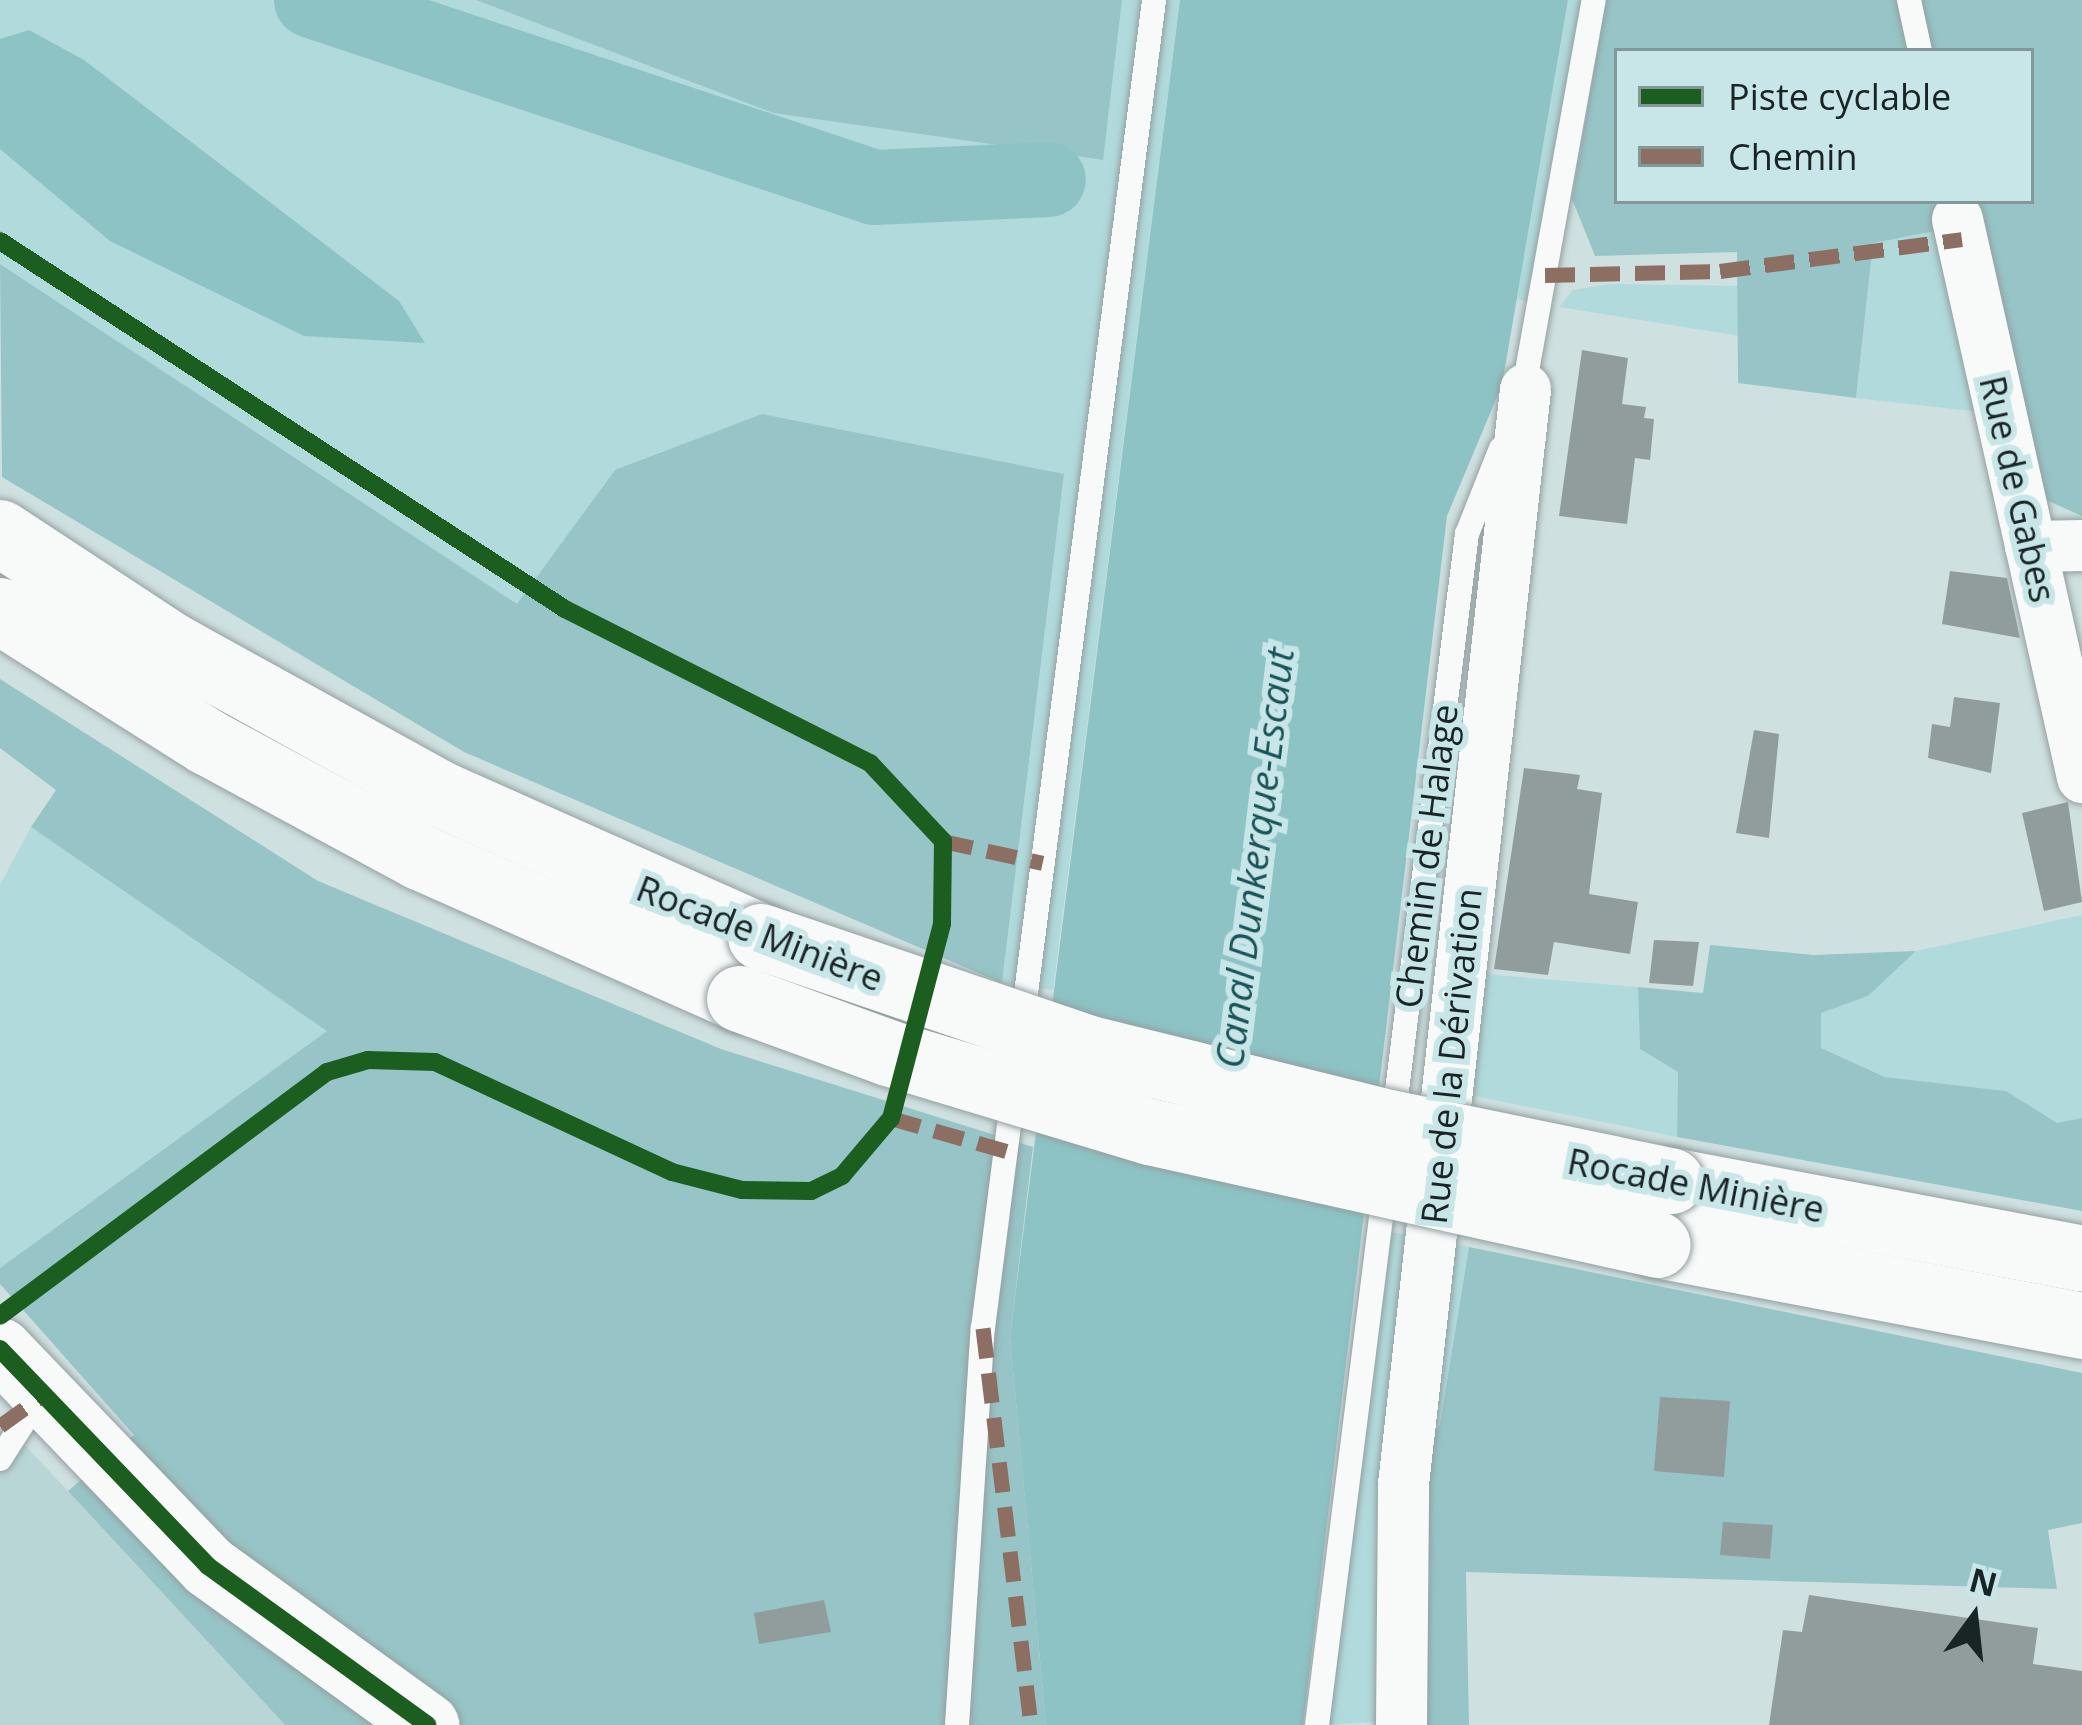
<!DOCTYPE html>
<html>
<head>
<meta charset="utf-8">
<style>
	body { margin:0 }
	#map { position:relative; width:2082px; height:1725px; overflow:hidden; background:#cfe0e0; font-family:"Open Sans",sans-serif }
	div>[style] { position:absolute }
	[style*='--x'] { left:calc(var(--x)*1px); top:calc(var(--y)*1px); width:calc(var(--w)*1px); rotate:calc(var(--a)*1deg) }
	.built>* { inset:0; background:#b9d6d7 }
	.green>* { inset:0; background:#b1dadc }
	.forest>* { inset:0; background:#97c5c7 }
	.water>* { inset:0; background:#8dc3c5 }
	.river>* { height:75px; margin:-37.5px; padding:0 37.5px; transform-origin:37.5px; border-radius:37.5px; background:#8dc3c5 }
	.building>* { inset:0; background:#919d9d }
	.roads { filter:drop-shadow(0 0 3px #94a0a1) drop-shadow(0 0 3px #94a0a1) }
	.service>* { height:24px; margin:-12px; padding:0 12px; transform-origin:12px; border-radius:12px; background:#f8fafa }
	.minor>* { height:51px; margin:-25.5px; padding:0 25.5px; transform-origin:25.5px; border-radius:25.5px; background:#f8fafa }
	.tertiary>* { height:63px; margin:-31.5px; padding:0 31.5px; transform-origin:31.5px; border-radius:31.5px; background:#f8fafa }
	.motorway>* { height:66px; margin:-33px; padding:0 33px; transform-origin:33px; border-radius:33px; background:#f8fafa }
	.bridges { filter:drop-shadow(0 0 3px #94a0a1) drop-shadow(0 0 3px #94a0a1) }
	.motorway-bridge>* { height:66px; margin:-33px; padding:0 33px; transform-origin:33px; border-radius:33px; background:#f8fafa }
	.quiet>* { height:15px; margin-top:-7.5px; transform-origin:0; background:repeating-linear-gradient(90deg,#8d6e63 0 30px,transparent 0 45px) }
	.cycleway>* { height:18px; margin:-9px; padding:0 9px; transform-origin:9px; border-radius:9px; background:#1b5e20 }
	span { translate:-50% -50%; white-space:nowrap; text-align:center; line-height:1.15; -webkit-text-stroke:12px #c8e6e7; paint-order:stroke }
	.street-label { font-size:36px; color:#192425 }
	.water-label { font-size:39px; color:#185457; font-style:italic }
	.legend { position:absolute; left:1614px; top:48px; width:420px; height:156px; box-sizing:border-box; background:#c8e6e7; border:3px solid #829899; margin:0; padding:15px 21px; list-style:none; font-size:36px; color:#192425 }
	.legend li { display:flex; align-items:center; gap:24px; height:60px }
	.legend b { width:60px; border:3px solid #829899 }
	.north { position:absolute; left:1914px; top:1557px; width:120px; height:120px; -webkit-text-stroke:9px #c8e6e7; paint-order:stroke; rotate:15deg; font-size:33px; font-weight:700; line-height:48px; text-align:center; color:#192425 }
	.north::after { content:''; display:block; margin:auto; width:42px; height:54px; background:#192425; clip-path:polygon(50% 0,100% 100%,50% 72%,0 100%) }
</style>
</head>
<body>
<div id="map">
	<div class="built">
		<i style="clip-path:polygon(0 1419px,68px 1491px,285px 1725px,0 1725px)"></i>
	</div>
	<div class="green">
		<i style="clip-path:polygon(0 0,476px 0,773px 113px,1102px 160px,1122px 0,1180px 0,1053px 990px,1002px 983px,1064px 474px,615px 470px,518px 605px,0 264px)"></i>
		<i style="clip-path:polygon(1568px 0,1606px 0,1572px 199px,1547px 197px,1530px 302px,1517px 299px)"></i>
		<i style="clip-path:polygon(1941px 230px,1981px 412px,1856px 398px,1873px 242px)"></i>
		<i style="clip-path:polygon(1609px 284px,1739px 286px,1740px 336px,1559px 307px,1573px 290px)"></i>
		<i style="clip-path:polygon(31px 827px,328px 1031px,0 1268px,0 885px)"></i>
		<i style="clip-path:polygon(2082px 915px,2082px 1118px,2057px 1124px,2006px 1091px,1885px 1077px,1821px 1048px,1821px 1013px,1868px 996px,1916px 951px)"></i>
		<i style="clip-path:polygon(1471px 973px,1638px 987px,1640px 1049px,1678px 1072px,1677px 1137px,1455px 1092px)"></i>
		<i style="clip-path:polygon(1389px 1232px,1415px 1236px,1390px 1721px,1324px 1725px)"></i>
		<i style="clip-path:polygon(1442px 1242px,1469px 1247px,1440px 1424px,1420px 1456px)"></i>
	</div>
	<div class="forest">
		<i style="clip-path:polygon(476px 0,1122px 0,1103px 160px,773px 113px)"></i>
		<i style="clip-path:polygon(evenodd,1606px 0,2082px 0,2082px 516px,2035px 495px,1977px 223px,1873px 243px,1856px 398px,1738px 383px,1737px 252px,1595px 256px,1572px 199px,1606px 0,1617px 51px,2031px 51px,2031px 201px,1617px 201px,1617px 51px)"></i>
		<i style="clip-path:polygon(0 264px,517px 604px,615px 470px,762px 414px,1064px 474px,1002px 983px,464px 752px,2px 477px)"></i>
		<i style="clip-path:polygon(0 679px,318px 881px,721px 1049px,1033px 1147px,1010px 1337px,1046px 1725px,285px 1725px,68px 1491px,134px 1435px,0 1284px,0 1268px,327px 1031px,31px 827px,56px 790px,0 748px)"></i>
		<i style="clip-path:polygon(1710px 945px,1813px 955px,1916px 951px,1868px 996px,1821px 1013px,1821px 1048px,1885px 1077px,2006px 1091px,2057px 1123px,2082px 1118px,2082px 1211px,1677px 1137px,1678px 1072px,1640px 1049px,1638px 987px,1703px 993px)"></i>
		<i style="clip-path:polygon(1469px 1247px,2082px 1373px,2082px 1523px,2048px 1530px,2057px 1589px,1466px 1572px,1469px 1725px,1414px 1725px,1420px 1456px,1440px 1424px)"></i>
	</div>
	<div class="water">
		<i style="clip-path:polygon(1180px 0,1568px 0,1502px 385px,1447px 516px,1303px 1725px,1046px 1725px,1010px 1337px)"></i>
		<i style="clip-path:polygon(29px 30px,84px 60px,399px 301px,425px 343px,304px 336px,110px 241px,0 149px,0 39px)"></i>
	</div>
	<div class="river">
		<i style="--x:311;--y:0;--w:593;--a:18.37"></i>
		<i style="--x:874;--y:187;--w:174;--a:-2.6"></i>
	</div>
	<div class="building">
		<i style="clip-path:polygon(1582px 350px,1628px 358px,1622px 404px,1646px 407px,1644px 418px,1654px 419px,1650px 460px,1635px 458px,1627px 524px,1559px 516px)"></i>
		<i style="clip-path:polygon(1950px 571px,2007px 578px,2020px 638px,1942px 624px)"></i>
		<i style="clip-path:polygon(1954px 697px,2000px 703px,1991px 773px,1928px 758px,1932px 724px,1950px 727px)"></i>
		<i style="clip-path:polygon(1754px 730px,1779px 734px,1769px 838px,1736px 833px)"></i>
		<i style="clip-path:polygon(1524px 768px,1580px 775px,1577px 789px,1602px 793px,1589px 894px,1638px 902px,1630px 954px,1554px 942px,1548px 975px,1494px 969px)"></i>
		<i style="clip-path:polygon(2068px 802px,2082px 902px,2044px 911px,2022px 813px)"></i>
		<i style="clip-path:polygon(1654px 940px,1699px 942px,1693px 986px,1649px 983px)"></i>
		<i style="clip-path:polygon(1660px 1397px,1730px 1401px,1724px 1477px,1654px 1471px)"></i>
		<i style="clip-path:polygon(1723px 1522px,1773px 1525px,1770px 1559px,1720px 1555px)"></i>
		<i style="clip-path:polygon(1809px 1595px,2038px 1628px,2033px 1664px,2082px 1671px,2082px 1725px,1769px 1725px,1783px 1630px,1802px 1632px)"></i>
		<i style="clip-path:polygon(824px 1600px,831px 1632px,759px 1644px,754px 1613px)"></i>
	</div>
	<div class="roads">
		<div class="service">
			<i style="--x:1909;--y:0;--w:52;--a:77.8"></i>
			<i style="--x:1523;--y:393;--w:399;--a:-79.8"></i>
			<i style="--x:1022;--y:1024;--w:1032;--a:-82.65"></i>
			<i style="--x:1393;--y:1122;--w:593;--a:-82.83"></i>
			<i style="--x:1467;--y:534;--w:92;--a:-68.4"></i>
			<i style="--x:0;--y:1459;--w:72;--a:-57.4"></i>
			<i style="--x:957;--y:1725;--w:398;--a:-86.3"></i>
			<i style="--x:983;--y:1328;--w:236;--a:-82.7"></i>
			<i style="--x:1317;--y:1725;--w:543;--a:-82.81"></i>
		</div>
		<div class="minor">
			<i style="--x:1957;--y:219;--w:572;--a:77.37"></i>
			<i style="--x:2030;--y:546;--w:52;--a:-1.1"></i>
			<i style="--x:1401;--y:1725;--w:241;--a:-89.5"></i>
			<i style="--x:1403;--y:1484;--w:1102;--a:-83.64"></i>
		</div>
		<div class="tertiary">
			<i style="--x:0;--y:1349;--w:301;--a:46.2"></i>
			<i style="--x:208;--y:1566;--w:271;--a:35.9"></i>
		</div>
		<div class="motorway">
			<i style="--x:0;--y:533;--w:206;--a:33.3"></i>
			<i style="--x:172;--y:646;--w:304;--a:28.9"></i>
			<i style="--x:438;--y:793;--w:354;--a:24"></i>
			<i style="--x:0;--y:611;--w:247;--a:32.3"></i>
			<i style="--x:209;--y:743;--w:240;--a:28.4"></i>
			<i style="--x:420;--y:857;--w:350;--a:23.9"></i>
			<i style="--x:1671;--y:1181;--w:418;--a:10.7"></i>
			<i style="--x:1658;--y:1245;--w:432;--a:10.8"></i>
		</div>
	</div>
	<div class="bridges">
		<div class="motorway-bridge">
			<i style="--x:761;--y:937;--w:348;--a:18.8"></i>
			<i style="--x:1090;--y:1049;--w:309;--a:13.9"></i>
			<i style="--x:1390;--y:1123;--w:287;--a:11.7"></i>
			<i style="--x:740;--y:999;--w:158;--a:20"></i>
			<i style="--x:888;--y:1053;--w:274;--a:16.8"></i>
			<i style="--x:1150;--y:1132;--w:520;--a:12.54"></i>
		</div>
	</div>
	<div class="quiet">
		<i style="--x:1545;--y:275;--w:175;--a:-1.3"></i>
		<i style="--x:1720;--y:271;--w:244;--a:-7.5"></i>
		<i style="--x:943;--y:841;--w:102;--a:12.4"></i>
		<i style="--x:891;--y:1118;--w:120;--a:16"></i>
		<i style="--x:983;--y:1328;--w:400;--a:83.1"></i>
		<i style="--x:0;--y:1426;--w:48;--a:-35.7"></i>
	</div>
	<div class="cycleway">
		<i style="--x:0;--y:241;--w:674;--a:33.08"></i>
		<i style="--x:565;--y:609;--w:342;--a:26.8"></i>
		<i style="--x:870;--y:763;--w:107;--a:46.9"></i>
		<i style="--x:943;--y:841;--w:83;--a:90.7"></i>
		<i style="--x:942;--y:924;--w:201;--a:104.7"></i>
		<i style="--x:891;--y:1118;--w:76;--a:130.2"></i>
		<i style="--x:842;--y:1176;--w:34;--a:154"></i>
		<i style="--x:811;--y:1191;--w:69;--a:-179.2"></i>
		<i style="--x:742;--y:1190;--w:72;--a:-165.6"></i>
		<i style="--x:672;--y:1172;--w:261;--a:-155.1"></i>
		<i style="--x:435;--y:1062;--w:67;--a:-178.3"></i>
		<i style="--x:368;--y:1060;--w:43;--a:163.7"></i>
		<i style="--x:327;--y:1072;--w:408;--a:143.3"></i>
		<i style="--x:0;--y:1349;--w:301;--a:46.2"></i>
		<i style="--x:208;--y:1566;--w:271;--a:35.9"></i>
	</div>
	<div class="street-label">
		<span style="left:2018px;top:489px;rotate:77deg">Rue de Gabes</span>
		<span style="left:1426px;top:856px;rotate:-83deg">Chemin de Halage</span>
		<span style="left:760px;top:933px;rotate:21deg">Rocade Minière</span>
		<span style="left:1451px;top:1056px;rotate:-84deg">Rue de la Dérivation</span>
		<span style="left:1696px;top:1185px;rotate:11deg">Rocade Minière</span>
	</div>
	<div class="water-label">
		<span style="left:1254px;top:858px;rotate:-83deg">Canal Dunkerque-Escaut</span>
	</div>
	<ul class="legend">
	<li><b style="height:15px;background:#1b5e20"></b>Piste cyclable</li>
	<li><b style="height:15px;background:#8d6e63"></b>Chemin</li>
	</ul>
	<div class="north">N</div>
</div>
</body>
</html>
